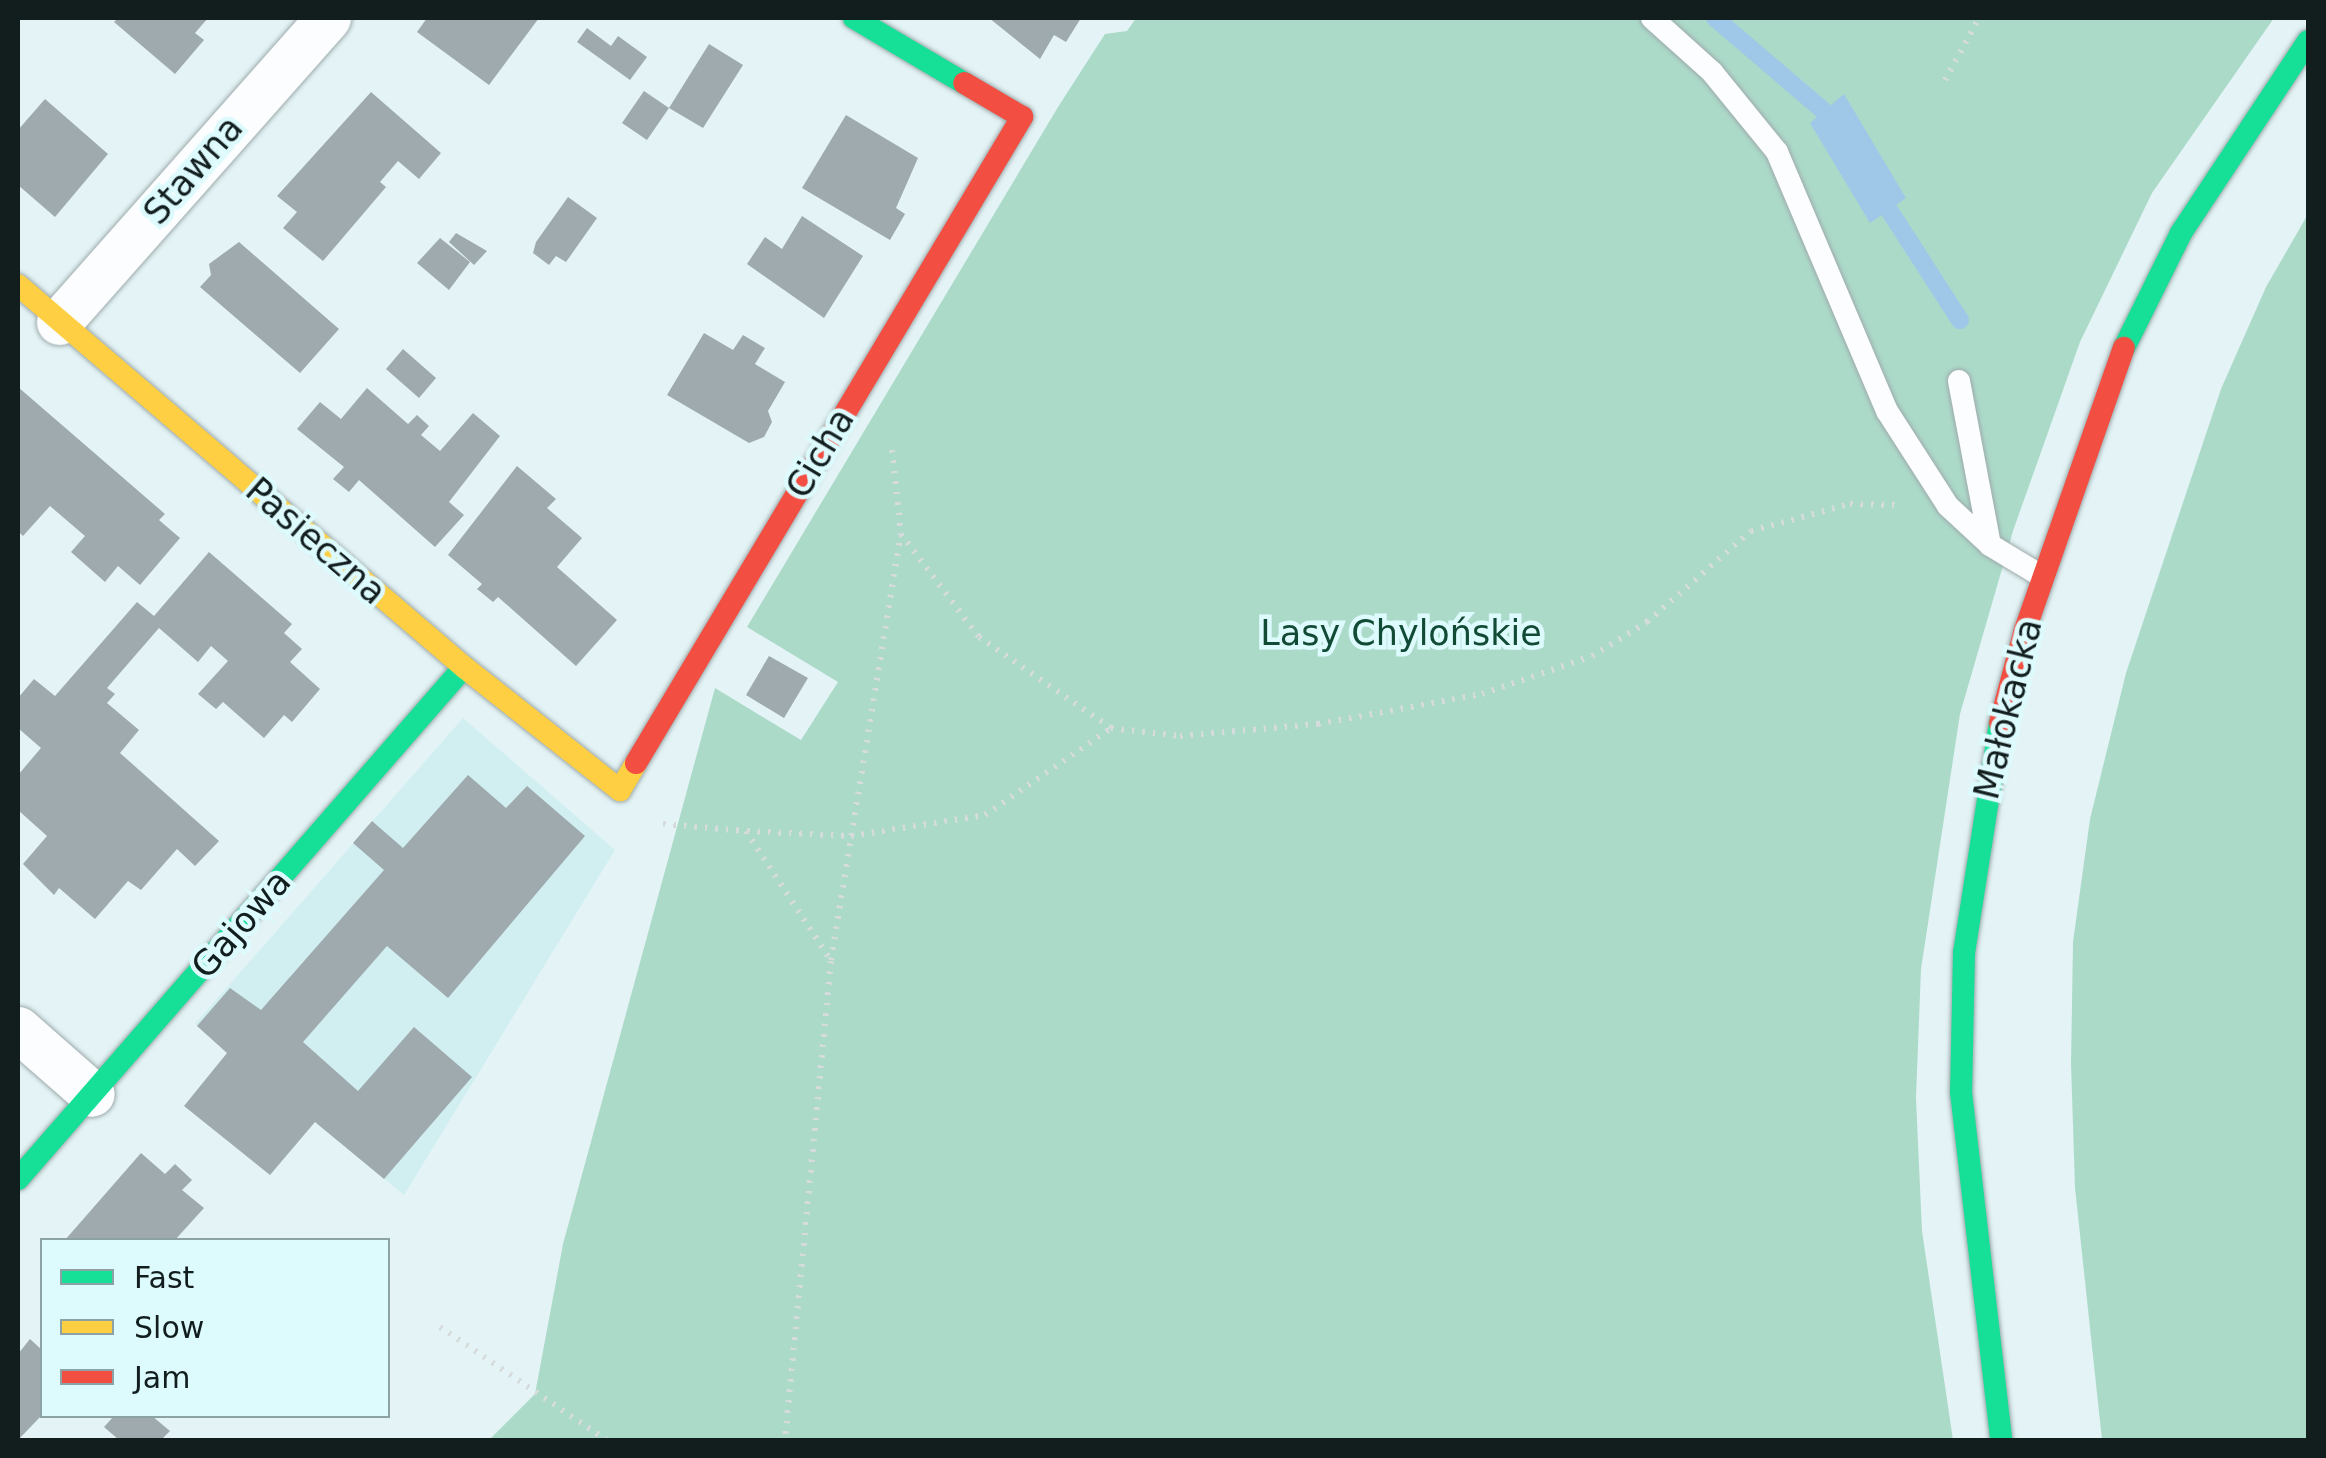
<!DOCTYPE html>
<html>
<head>
<meta charset="utf-8">
<style>
	body { margin:0 }
	#map { position:relative; width:2326px; height:1458px; overflow:hidden; background:#e4f4f6; font-family:"DejaVu Sans",sans-serif }
	div>[style] { position:absolute }
	[style*='--x'] { left:calc(var(--x)*1px); top:calc(var(--y)*1px); width:calc(var(--w)*1px); rotate:calc(var(--a)*1deg) }
	.built>* { inset:0; background:#d1eef1 }
	.forest>* { inset:0; background:#acdac9 }
	.water>* { inset:0; background:#9fc7e8 }
	.stream>* { height:18px; margin:-9px; padding:0 9px; transform-origin:9px; border-radius:9px; background:#9fc7e8 }
	.building>* { inset:0; background:#9eaaad }
	.path>* { height:6px; margin-top:-3px; transform-origin:0; background:repeating-linear-gradient(90deg,#d6dbdc 0 2.5px,transparent 0 10.5px) }
	.roads { filter:drop-shadow(0 0 2px #9eaaac) drop-shadow(0 0 2px #9eaaac) }
	.lane>* { height:22px; margin:-11px; padding:0 11px; transform-origin:11px; border-radius:11px; background:#fbfdfe }
	.street>* { height:45px; margin:-22.5px; padding:0 22.5px; transform-origin:22.5px; border-radius:22.5px; background:#fbfdfe }
	.fast>* { height:22px; margin:-11px; padding:0 11px; transform-origin:11px; border-radius:11px; background:#16e098 }
	.slow>* { height:22px; margin:-11px; padding:0 11px; transform-origin:11px; border-radius:11px; background:#ffcf43 }
	.jam>* { height:22px; margin:-11px; padding:0 11px; transform-origin:11px; border-radius:11px; background:#f24e42 }
	span { translate:-50% -50%; white-space:nowrap; text-align:center; line-height:1.15; -webkit-text-stroke:9px #ddfafd; paint-order:stroke }
	.street-label { font-size:35px; color:#121d1e }
	.park-label { font-size:35px; color:#124b35 }
	.frame { position:absolute; inset:0; border:20px solid #121d1e; pointer-events:none }
	.legend { position:absolute; left:40px; top:1238px; width:350px; height:180px; box-sizing:border-box; background:#ddfafd; border:2px solid #8ca2a4; margin:0; padding:12px 18px; list-style:none; font-size:30px; color:#121d1e }
	.legend li { display:flex; align-items:center; gap:20px; height:50px }
	.legend b { width:50px; border:2px solid #8ca2a4 }
</style>
</head>
<body>
<div id="map">
	<div class="built">
		<i style="clip-path:polygon(463px 718px,615px 850px,404px 1195px,195px 1024px)"></i>
	</div>
	<div class="forest">
		<i style="clip-path:polygon(1136px 18px,2274px 18px,2152px 193px,2080px 342px,2013px 531px,1960px 714px,1921px 969px,1916px 1098px,1922px 1231px,1953px 1440px,489px 1440px,535px 1394px,563px 1244px,715px 688px,801px 740px,838px 682px,747px 627px,1058px 107px,1105px 34px,1127px 31px)"></i>
		<i style="clip-path:polygon(2308px 214px,2308px 1440px,2102px 1440px,2075px 1188px,2071px 1064px,2073px 942px,2090px 819px,2126px 673px,2221px 389px,2266px 287px)"></i>
	</div>
	<div class="water">
		<i style="clip-path:polygon(1844px 94px,1906px 198px,1870px 223px,1810px 123px)"></i>
	</div>
	<div class="stream">
		<i style="--x:1715;--y:18;--w:143;--a:40.5"></i>
		<i style="--x:1889;--y:210;--w:131;--a:57.2"></i>
	</div>
	<div class="building">
		<i style="clip-path:polygon(118px 18px,208px 18px,195px 33px,204px 40px,175px 74px,114px 22px)"></i>
		<i style="clip-path:polygon(427px 18px,539px 18px,489px 85px,417px 32px)"></i>
		<i style="clip-path:polygon(989px 18px,1081px 18px,1066px 42px,1054px 35px,1040px 59px)"></i>
		<i style="clip-path:polygon(587px 28px,611px 46px,618px 36px,647px 57px,630px 80px,577px 42px)"></i>
		<i style="clip-path:polygon(709px 44px,743px 65px,703px 128px,669px 108px)"></i>
		<i style="clip-path:polygon(644px 91px,669px 108px,647px 140px,622px 123px)"></i>
		<i style="clip-path:polygon(371px 92px,441px 153px,419px 179px,398px 161px,380px 182px,386px 187px,323px 261px,283px 228px,297px 212px,277px 196px)"></i>
		<i style="clip-path:polygon(45px 99px,108px 154px,55px 217px,18px 185px,18px 130px)"></i>
		<i style="clip-path:polygon(846px 115px,918px 158px,896px 208px,905px 214px,890px 240px,802px 188px)"></i>
		<i style="clip-path:polygon(568px 197px,597px 218px,566px 262px,556px 256px,549px 265px,533px 253px,536px 242px)"></i>
		<i style="clip-path:polygon(802px 216px,863px 256px,824px 318px,747px 264px,765px 237px,782px 249px)"></i>
		<i style="clip-path:polygon(456px 233px,487px 251px,474px 265px,449px 242px)"></i>
		<i style="clip-path:polygon(440px 238px,470px 262px,449px 290px,417px 263px)"></i>
		<i style="clip-path:polygon(239px 242px,339px 329px,300px 373px,200px 287px,211px 275px,209px 264px)"></i>
		<i style="clip-path:polygon(704px 333px,733px 350px,743px 335px,765px 348px,755px 364px,785px 382px,768px 411px,772px 422px,764px 437px,749px 443px,667px 395px)"></i>
		<i style="clip-path:polygon(403px 349px,436px 378px,419px 398px,386px 369px)"></i>
		<i style="clip-path:polygon(18px 387px,165px 514px,159px 520px,180px 538px,140px 585px,118px 566px,105px 582px,71px 552px,85px 536px,50px 506px,23px 536px,18px 531px)"></i>
		<i style="clip-path:polygon(367px 388px,408px 424px,417px 415px,429px 426px,421px 435px,440px 451px,473px 413px,500px 436px,449px 502px,464px 515px,435px 547px,359px 480px,349px 492px,333px 479px,344px 467px,297px 429px,320px 402px,341px 419px)"></i>
		<i style="clip-path:polygon(517px 466px,556px 499px,547px 508px,582px 538px,557px 567px,617px 620px,576px 666px,498px 597px,493px 602px,477px 589px,482px 584px,448px 555px)"></i>
		<i style="clip-path:polygon(209px 552px,292px 624px,284px 633px,302px 649px,290px 662px,320px 689px,292px 722px,284px 715px,264px 738px,223px 702px,216px 709px,198px 694px,228px 661px,211px 646px,198px 662px,159px 628px,107px 688px,115px 694px,107px 703px,139px 730px,120px 753px,219px 841px,195px 866px,177px 849px,141px 890px,128px 881px,95px 919px,59px 888px,54px 895px,23px 864px,47px 836px,18px 810px,18px 775px,41px 748px,18px 728px,18px 698px,34px 679px,55px 696px,137px 602px,154px 616px)"></i>
		<i style="clip-path:polygon(769px 656px,808px 678px,784px 718px,746px 695px)"></i>
		<i style="clip-path:polygon(468px 775px,506px 808px,527px 786px,585px 836px,448px 998px,387px 946px,303px 1042px,358px 1091px,414px 1027px,472px 1077px,384px 1179px,315px 1122px,270px 1175px,184px 1106px,227px 1053px,197px 1026px,230px 988px,261px 1010px,384px 870px,353px 843px,372px 821px,403px 848px)"></i>
		<i style="clip-path:polygon(141px 1153px,165px 1174px,175px 1164px,192px 1180px,182px 1190px,204px 1208px,175px 1240px,65px 1240px)"></i>
		<i style="clip-path:polygon(30px 1339px,42px 1350px,42px 1415px,18px 1440px,18px 1354px)"></i>
		<i style="clip-path:polygon(114px 1416px,152px 1416px,170px 1431px,161px 1440px,119px 1440px,104px 1427px)"></i>
	</div>
	<div class="path">
		<i style="--x:1945;--y:80;--w:71;--a:-61.3"></i>
		<i style="--x:892;--y:450;--w:84;--a:83.9"></i>
		<i style="--x:901;--y:534;--w:129;--a:52.9"></i>
		<i style="--x:979;--y:637;--w:160;--a:34.6"></i>
		<i style="--x:1111;--y:728;--w:69;--a:6.6"></i>
		<i style="--x:1180;--y:736;--w:139;--a:-5"></i>
		<i style="--x:1318;--y:724;--w:167;--a:-10.4"></i>
		<i style="--x:1482;--y:694;--w:116;--a:-19.1"></i>
		<i style="--x:1592;--y:656;--w:65;--a:-31.7"></i>
		<i style="--x:1647;--y:622;--w:138;--a:-41.2"></i>
		<i style="--x:1751;--y:531;--w:103;--a:-15.3"></i>
		<i style="--x:1850;--y:504;--w:52;--a:1.1"></i>
		<i style="--x:663;--y:824;--w:83;--a:4.8"></i>
		<i style="--x:746;--y:831;--w:155;--a:56.8"></i>
		<i style="--x:831;--y:961;--w:481;--a:95.5"></i>
		<i style="--x:747;--y:831;--w:104;--a:2.8"></i>
		<i style="--x:851;--y:836;--w:136;--a:-8.9"></i>
		<i style="--x:985;--y:815;--w:153;--a:-34.6"></i>
		<i style="--x:831;--y:960;--w:432;--a:-80.7"></i>
		<i style="--x:440;--y:1327;--w:201;--a:34.2"></i>
	</div>
	<div class="roads">
		<div class="lane">
			<i style="--x:1652;--y:18;--w:81;--a:42"></i>
			<i style="--x:1712;--y:72;--w:103;--a:50.9"></i>
			<i style="--x:1777;--y:152;--w:281;--a:67"></i>
			<i style="--x:1887;--y:411;--w:113;--a:57.3"></i>
			<i style="--x:1948;--y:506;--w:57;--a:42.9"></i>
			<i style="--x:1990;--y:545;--w:62;--a:31.1"></i>
			<i style="--x:1959;--y:381;--w:167;--a:79.3"></i>
		</div>
		<div class="street">
			<i style="--x:59;--y:322;--w:406;--a:-48.5"></i>
			<i style="--x:18;--y:1029;--w:98;--a:41.3"></i>
		</div>
		<div class="fast">
			<i style="--x:854;--y:18;--w:128;--a:30.6"></i>
			<i style="--x:2124;--y:348;--w:128;--a:-63.6"></i>
			<i style="--x:2181;--y:233;--w:230;--a:-56.5"></i>
			<i style="--x:2000;--y:723;--w:233;--a:98.9"></i>
			<i style="--x:1964;--y:953;--w:139;--a:91.2"></i>
			<i style="--x:1961;--y:1092;--w:350;--a:83.4"></i>
			<i style="--x:18;--y:1179;--w:679;--a:-48.94"></i>
		</div>
		<div class="slow">
			<i style="--x:18;--y:285;--w:587;--a:40.58"></i>
			<i style="--x:464;--y:667;--w:199;--a:38.3"></i>
			<i style="--x:620;--y:790;--w:31;--a:-59"></i>
		</div>
		<div class="jam">
			<i style="--x:2000;--y:723;--w:96;--a:-75"></i>
			<i style="--x:2025;--y:630;--w:299;--a:-70.7"></i>
			<i style="--x:636;--y:763;--w:753;--a:-59.14"></i>
			<i style="--x:1022;--y:117;--w:67;--a:-149.6"></i>
		</div>
	</div>
	<div class="street-label">
		<span style="left:193px;top:170px;rotate:-49deg">Stawna</span>
		<span style="left:820px;top:453px;rotate:-59deg">Cicha</span>
		<span style="left:316px;top:541px;rotate:41deg">Pasieczna</span>
		<span style="left:2008px;top:709px;rotate:-76deg">Małokacka</span>
		<span style="left:241px;top:924px;rotate:-49deg">Gajowa</span>
	</div>
	<div class="park-label">
		<span style="left:1401px;top:633px">Lasy Chylońskie</span>
	</div>
	<div class="frame"></div>
	<ul class="legend">
	<li><b style="height:12px;background:#16e098"></b>Fast</li>
	<li><b style="height:12px;background:#ffcf43"></b>Slow</li>
	<li><b style="height:12px;background:#f24e42"></b>Jam</li>
	</ul>
</div>
</body>
</html>
